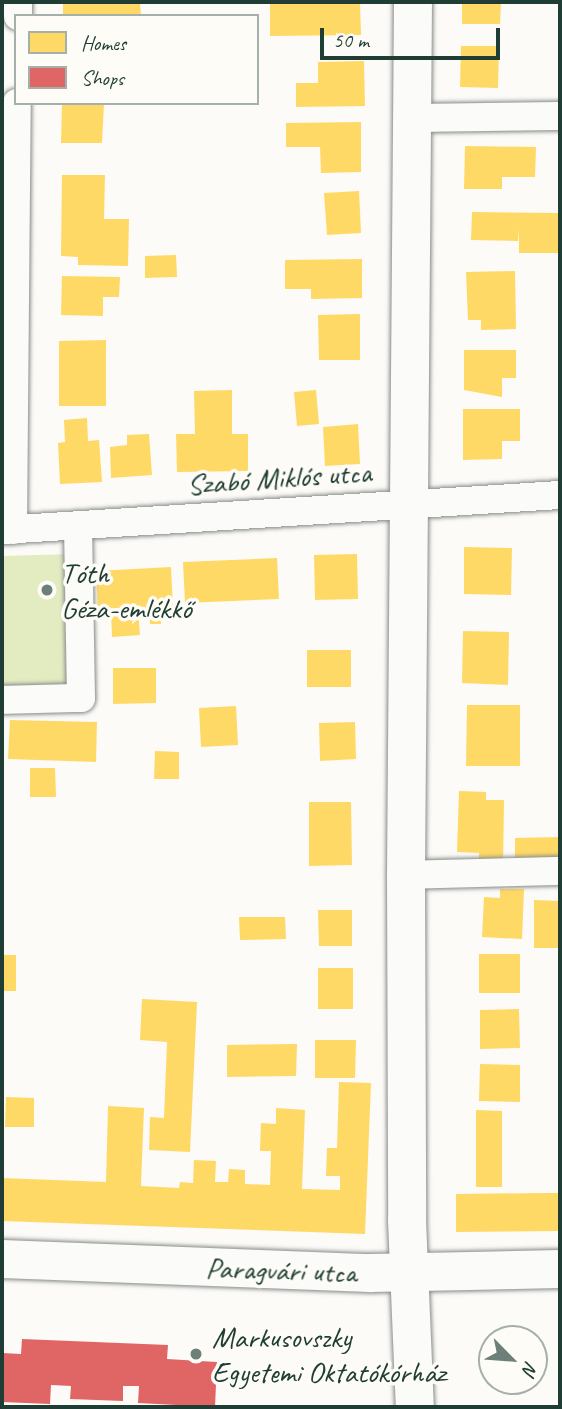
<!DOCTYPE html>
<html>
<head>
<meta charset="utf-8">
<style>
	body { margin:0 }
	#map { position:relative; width:562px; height:1409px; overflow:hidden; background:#fcfbf8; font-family:Caveat,sans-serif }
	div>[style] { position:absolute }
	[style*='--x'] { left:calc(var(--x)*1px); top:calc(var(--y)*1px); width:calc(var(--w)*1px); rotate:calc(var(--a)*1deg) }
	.green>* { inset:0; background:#e3ecc1 }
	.homes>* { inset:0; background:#ffd966 }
	.shops>* { inset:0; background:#e06666 }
	.roads { filter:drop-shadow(0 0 2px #888d8a) drop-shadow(0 0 2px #888d8a) }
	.street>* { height:28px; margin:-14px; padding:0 14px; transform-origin:14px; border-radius:14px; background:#fbfbf9 }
	.secondary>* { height:38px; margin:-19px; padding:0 19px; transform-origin:19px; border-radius:19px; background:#fbfbf9 }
	.dots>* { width:19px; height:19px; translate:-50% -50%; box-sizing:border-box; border:4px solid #fdfcf7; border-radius:50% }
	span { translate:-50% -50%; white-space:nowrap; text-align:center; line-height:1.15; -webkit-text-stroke:7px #fdfcf7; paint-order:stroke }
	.street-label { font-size:30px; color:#1f3d34 }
	.poi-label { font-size:30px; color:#1f3d34 }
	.left { translate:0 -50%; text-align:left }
	.frame { position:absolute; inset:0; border:4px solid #1f3d34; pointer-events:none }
	.legend { position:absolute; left:14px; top:14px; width:245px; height:91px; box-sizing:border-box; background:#fdfcf7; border:2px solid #a4b0a9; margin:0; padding:9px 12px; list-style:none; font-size:21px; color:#1f3d34 }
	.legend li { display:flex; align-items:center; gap:14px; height:35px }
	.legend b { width:35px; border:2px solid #a4b0a9 }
	.north { position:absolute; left:478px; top:1325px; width:70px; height:70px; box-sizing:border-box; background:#fdfcf7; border:2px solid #a4b0a9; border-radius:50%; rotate:115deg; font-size:19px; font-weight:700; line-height:28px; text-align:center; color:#1f3d34 }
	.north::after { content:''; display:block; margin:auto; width:24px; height:32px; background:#6c8079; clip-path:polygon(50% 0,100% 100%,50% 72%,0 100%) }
	.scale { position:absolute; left:320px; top:28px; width:180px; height:32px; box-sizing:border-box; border:4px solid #1f3d34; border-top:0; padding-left:9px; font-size:21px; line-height:24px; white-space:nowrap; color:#1f3d34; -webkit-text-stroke:5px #fdfcf7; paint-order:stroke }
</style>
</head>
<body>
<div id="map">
	<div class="green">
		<i style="clip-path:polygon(74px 554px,78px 694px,2px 696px,2px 556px)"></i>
	</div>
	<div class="homes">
		<i style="clip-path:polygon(63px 2px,140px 2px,141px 16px,63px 16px)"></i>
		<i style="clip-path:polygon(270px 2px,360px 2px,361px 35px,270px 36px)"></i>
		<i style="clip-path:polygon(462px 2px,501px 2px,500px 24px,462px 24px)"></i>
		<i style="clip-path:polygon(461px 46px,499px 46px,498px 88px,460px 87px)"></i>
		<i style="clip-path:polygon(364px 61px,365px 106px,296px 107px,296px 83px,318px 83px,318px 62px)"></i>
		<i style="clip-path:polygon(62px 103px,104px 103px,102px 143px,61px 143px)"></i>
		<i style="clip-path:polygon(361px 122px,361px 172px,321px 173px,320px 147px,286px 147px,286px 123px)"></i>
		<i style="clip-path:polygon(465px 146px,536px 147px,535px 177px,502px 177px,502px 189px,464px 189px)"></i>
		<i style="clip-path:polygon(62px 175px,105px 175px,104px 219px,129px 219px,128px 266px,78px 265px,78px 257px,61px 256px)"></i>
		<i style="clip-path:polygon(359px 191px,361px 233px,327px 235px,324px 193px)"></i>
		<i style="clip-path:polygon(472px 212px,560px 213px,560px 253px,519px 253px,519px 229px,518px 241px,471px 240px)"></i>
		<i style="clip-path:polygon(176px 255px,177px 277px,145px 278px,145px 256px)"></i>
		<i style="clip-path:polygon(362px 259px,362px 298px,311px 299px,311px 289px,285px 289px,285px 260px)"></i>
		<i style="clip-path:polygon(515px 271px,516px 329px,481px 330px,481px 320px,468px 320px,466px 272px)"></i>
		<i style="clip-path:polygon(62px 276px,120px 277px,119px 297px,103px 297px,103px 316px,61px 315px)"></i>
		<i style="clip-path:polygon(360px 314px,360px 360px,319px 360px,318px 315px)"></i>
		<i style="clip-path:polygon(106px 340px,106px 406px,59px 406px,59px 341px)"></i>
		<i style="clip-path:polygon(464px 350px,516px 350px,516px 378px,502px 378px,502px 397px,464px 390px)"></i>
		<i style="clip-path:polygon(232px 390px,232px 434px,248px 434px,248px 471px,177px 472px,176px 434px,195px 434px,194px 391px)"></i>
		<i style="clip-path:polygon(316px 390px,319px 424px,297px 426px,294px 392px)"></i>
		<i style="clip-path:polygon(463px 409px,520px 409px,520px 441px,502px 441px,502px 459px,463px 460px)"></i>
		<i style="clip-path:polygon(87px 418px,88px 441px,99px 440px,102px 482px,60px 484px,58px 443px,65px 442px,64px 420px)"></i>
		<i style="clip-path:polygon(358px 424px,360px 464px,325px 466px,323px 427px)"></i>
		<i style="clip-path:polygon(149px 434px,152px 475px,111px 478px,110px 447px,127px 445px,127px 435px)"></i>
		<i style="clip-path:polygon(464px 547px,512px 548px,511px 595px,464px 594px)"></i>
		<i style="clip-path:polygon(357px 554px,358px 599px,315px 600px,314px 555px)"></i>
		<i style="clip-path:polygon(277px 558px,279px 599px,185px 603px,183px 562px)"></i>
		<i style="clip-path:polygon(171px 567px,173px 608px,161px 609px,161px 624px,150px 624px,149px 609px,138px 610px,140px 635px,112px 637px,111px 611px,98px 612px,96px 571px)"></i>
		<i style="clip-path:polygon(463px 631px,509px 632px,508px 685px,462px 683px)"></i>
		<i style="clip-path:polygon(307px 650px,351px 650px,351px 687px,307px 687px)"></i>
		<i style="clip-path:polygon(113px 668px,156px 668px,156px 703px,113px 704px)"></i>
		<i style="clip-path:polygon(467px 705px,520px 705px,520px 766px,466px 766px)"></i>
		<i style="clip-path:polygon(236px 706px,238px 745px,201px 747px,199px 708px)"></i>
		<i style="clip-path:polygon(10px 720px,97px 722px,96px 762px,8px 759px)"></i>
		<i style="clip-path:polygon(355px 722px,356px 759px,320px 761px,319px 723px)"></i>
		<i style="clip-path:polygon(155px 751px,179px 752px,179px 779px,154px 779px)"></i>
		<i style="clip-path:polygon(30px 768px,55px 768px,56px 797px,30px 797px)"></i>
		<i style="clip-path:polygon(459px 791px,486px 792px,486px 800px,504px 800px,503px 864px,479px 864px,479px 853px,457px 852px)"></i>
		<i style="clip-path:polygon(309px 802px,351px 802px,352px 865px,309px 866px)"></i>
		<i style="clip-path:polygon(560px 837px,560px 862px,515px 863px,515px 838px)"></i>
		<i style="clip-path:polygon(500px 889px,524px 889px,522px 939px,482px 937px,484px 897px,500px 898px)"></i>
		<i style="clip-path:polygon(534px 900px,560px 901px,560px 948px,534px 948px)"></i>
		<i style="clip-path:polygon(318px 910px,352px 910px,352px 946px,319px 946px)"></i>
		<i style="clip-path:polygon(239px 917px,285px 917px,286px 939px,240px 940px)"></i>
		<i style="clip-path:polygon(479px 954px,520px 954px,520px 993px,479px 993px)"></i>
		<i style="clip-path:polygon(2px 955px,16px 955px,16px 991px,2px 991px)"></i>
		<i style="clip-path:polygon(318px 968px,353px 968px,353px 1009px,318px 1009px)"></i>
		<i style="clip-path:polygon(142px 999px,197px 1002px,190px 1152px,149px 1150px,150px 1117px,164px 1118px,167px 1042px,140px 1040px)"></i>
		<i style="clip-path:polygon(519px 1009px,520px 1048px,480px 1049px,480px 1010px)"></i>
		<i style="clip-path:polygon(315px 1040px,356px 1040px,355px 1078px,315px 1078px)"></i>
		<i style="clip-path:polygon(297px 1044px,296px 1076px,227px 1077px,227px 1045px)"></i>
		<i style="clip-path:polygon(480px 1064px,520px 1065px,520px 1102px,479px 1101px)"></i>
		<i style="clip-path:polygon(339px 1082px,371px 1083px,365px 1234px,2px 1221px,2px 1178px,106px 1182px,108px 1106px,144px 1108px,141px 1186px,179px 1188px,180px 1182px,193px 1183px,194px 1160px,216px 1161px,215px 1182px,228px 1182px,229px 1169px,245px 1170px,245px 1184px,270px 1185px,271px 1151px,260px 1151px,261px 1123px,276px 1124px,276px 1108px,305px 1110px,302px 1189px,340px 1190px,340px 1176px,326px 1176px,327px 1148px,337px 1148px)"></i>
		<i style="clip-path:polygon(6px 1097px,34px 1098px,34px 1127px,5px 1127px)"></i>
		<i style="clip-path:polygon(476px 1110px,502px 1111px,502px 1187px,476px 1187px)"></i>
		<i style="clip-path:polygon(542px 1193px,560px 1193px,560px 1231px,456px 1232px,456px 1194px)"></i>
	</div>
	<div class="shops">
		<i style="clip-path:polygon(22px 1339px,168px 1345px,167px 1359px,217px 1362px,215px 1407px,138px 1403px,139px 1386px,123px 1386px,123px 1401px,70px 1399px,71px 1386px,51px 1385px,50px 1404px,2px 1402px,2px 1353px,21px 1354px)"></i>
	</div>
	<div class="roads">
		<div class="street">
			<i style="--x:18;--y:16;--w:14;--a:-90"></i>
			<i style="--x:412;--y:118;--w:148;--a:-0.8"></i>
			<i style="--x:2;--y:530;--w:559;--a:-3.59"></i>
			<i style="--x:13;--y:530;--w:427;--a:-89.5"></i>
			<i style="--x:2;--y:700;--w:79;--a:-1.5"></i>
			<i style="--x:81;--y:698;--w:172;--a:-91"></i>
			<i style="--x:406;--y:875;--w:154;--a:-1.5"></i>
		</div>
		<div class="secondary">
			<i style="--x:413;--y:2;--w:873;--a:90.46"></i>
			<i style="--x:406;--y:875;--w:345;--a:89.8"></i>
			<i style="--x:407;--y:1220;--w:187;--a:87.6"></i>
			<i style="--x:2;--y:1259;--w:368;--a:2.2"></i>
			<i style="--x:370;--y:1273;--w:190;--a:-1.2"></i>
		</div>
	</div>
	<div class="dots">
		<i style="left:47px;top:590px;background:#6c8079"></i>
		<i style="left:196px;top:1354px;background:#6c8079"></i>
	</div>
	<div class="street-label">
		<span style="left:279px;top:478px;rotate:-4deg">Szabó Miklós utca</span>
		<span style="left:281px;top:1270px;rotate:2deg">Paragvári utca</span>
	</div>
	<div class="poi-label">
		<span class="left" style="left:61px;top:590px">Tóth<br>Géza-emlékkő</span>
		<span class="left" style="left:212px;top:1354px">Markusovszky<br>Egyetemi Oktatókórház</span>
	</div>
	<div class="frame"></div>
	<ul class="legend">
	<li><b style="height:19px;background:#ffd966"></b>Homes</li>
	<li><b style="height:19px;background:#e06666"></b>Shops</li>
	</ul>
	<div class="north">N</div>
	<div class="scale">50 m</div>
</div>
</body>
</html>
